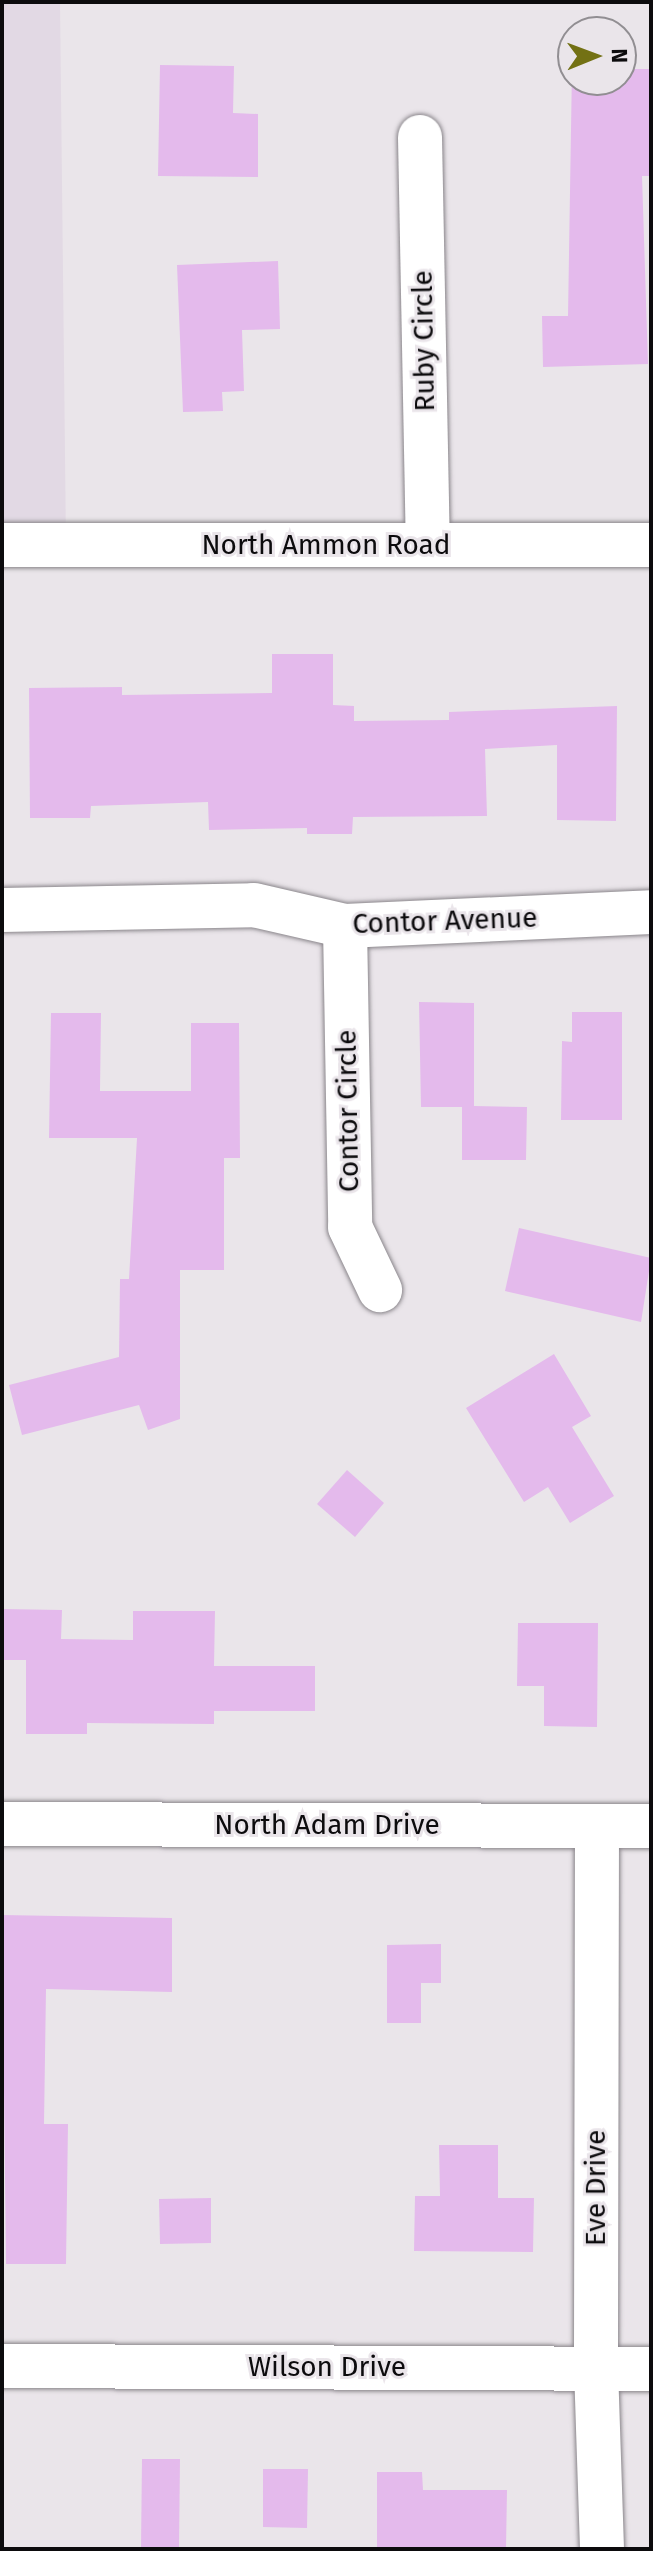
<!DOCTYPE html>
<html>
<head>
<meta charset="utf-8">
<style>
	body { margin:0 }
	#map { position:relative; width:653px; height:2551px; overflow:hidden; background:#eae5ea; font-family:"Fira Sans",sans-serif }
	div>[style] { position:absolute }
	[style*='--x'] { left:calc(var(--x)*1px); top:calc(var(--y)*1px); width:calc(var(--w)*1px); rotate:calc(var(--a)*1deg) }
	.built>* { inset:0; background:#e2d9e4 }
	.building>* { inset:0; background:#e4baec }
	.roads { filter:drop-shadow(0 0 2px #8a868b) drop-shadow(0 0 2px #8a868b) }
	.street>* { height:44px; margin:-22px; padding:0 22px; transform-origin:22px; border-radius:22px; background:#fff }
	.secondary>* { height:44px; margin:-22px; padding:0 22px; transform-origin:22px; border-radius:22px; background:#fff }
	span { translate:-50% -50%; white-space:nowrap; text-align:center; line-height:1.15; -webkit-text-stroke:6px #eae5ea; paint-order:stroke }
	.street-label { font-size:28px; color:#0c0b0d }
	.frame { position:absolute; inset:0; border:4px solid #0c0b0d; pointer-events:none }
	.north { position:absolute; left:557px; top:16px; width:80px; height:80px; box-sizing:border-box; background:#eae5ea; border:2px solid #918e92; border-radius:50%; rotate:89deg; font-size:22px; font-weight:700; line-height:32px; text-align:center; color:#0c0b0d }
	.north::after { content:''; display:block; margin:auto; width:28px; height:36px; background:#737114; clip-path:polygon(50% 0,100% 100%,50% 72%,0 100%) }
</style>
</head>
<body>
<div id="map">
	<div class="built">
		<i style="clip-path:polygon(2px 2px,60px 2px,66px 545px,2px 545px)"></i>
	</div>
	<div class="building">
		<i style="clip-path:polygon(160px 65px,234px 66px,233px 113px,258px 114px,258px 177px,158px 176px)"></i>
		<i style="clip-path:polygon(572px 68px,573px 80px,621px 80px,621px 69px,651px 69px,651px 176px,642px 176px,648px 364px,543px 367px,542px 316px,568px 316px)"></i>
		<i style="clip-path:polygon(278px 261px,280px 329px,242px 330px,244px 391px,222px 392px,223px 411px,183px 412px,177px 265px)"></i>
		<i style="clip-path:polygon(272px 654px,333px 654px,333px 705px,354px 706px,354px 721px,449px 720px,449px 712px,617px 706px,616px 821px,557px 820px,557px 745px,485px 749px,487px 816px,353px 817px,352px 834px,307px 834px,307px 828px,209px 830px,208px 802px,91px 806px,90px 818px,30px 818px,29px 688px,122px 687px,122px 695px,272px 693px)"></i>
		<i style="clip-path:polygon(419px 1002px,474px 1003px,474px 1106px,527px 1107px,526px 1160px,462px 1160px,462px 1107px,421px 1107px)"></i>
		<i style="clip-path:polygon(572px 1012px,622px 1012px,622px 1120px,561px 1120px,562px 1041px,572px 1042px)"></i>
		<i style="clip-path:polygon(51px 1013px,101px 1013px,100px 1091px,191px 1091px,191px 1023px,239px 1023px,240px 1158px,224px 1158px,224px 1270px,180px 1270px,180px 1419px,148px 1430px,139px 1405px,22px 1435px,9px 1385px,119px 1357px,120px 1279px,129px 1279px,137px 1138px,49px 1138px)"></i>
		<i style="clip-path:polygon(519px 1228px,651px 1258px,641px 1322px,505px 1291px)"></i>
		<i style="clip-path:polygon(554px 1354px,591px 1416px,572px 1427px,614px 1496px,570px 1523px,548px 1487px,524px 1502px,466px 1408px)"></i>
		<i style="clip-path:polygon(347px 1470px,384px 1503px,355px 1537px,317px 1504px)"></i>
		<i style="clip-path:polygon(2px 1609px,62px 1610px,61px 1639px,133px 1640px,133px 1611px,215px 1611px,214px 1666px,315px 1666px,315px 1711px,214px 1711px,214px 1724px,87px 1723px,87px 1734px,26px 1734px,26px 1660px,2px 1660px)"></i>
		<i style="clip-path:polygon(518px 1623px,598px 1623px,597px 1727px,544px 1726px,544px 1686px,517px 1686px)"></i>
		<i style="clip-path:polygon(2px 1915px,172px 1918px,172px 1992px,46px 1989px,44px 2124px,68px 2124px,66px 2264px,6px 2264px)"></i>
		<i style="clip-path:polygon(441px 1944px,441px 1983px,421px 1983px,421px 2023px,387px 2023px,387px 1945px)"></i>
		<i style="clip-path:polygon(439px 2145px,498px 2145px,498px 2198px,534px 2198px,533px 2252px,414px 2251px,415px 2196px,440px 2196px)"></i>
		<i style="clip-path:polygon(211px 2198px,211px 2243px,160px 2244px,159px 2199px)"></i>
		<i style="clip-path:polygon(142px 2459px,180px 2459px,179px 2549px,141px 2549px)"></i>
		<i style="clip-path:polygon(263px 2469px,308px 2469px,307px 2528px,263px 2527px)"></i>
		<i style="clip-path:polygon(377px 2472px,422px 2472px,423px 2490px,507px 2490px,506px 2549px,377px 2548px)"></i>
	</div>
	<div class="roads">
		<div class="street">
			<i style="--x:420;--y:137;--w:408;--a:88.9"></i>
			<i style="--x:2;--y:910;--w:252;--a:-1.1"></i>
			<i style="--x:254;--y:905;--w:93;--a:13"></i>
			<i style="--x:345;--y:926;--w:306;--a:-2.6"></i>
			<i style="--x:345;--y:926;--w:301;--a:89"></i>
			<i style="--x:350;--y:1227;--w:70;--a:64.5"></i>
			<i style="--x:2;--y:1824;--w:649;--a:0.18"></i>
			<i style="--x:597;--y:1826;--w:542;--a:90.11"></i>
			<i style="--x:596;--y:2368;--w:181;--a:88.1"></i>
			<i style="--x:2;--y:2366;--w:649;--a:0.26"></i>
		</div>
		<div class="secondary">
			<i style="--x:2;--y:545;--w:649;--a:0"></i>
		</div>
	</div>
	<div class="street-label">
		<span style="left:424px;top:341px;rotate:-91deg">Ruby Circle</span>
		<span style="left:326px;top:545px">North Ammon Road</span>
		<span style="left:445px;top:921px;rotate:-2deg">Contor Avenue</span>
		<span style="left:348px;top:1111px;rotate:-91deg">Contor Circle</span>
		<span style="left:327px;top:1825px">North Adam Drive</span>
		<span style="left:596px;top:2188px;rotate:-90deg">Eve Drive</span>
		<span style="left:327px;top:2367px">Wilson Drive</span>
	</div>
	<div class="frame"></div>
	<div class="north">N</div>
</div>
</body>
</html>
